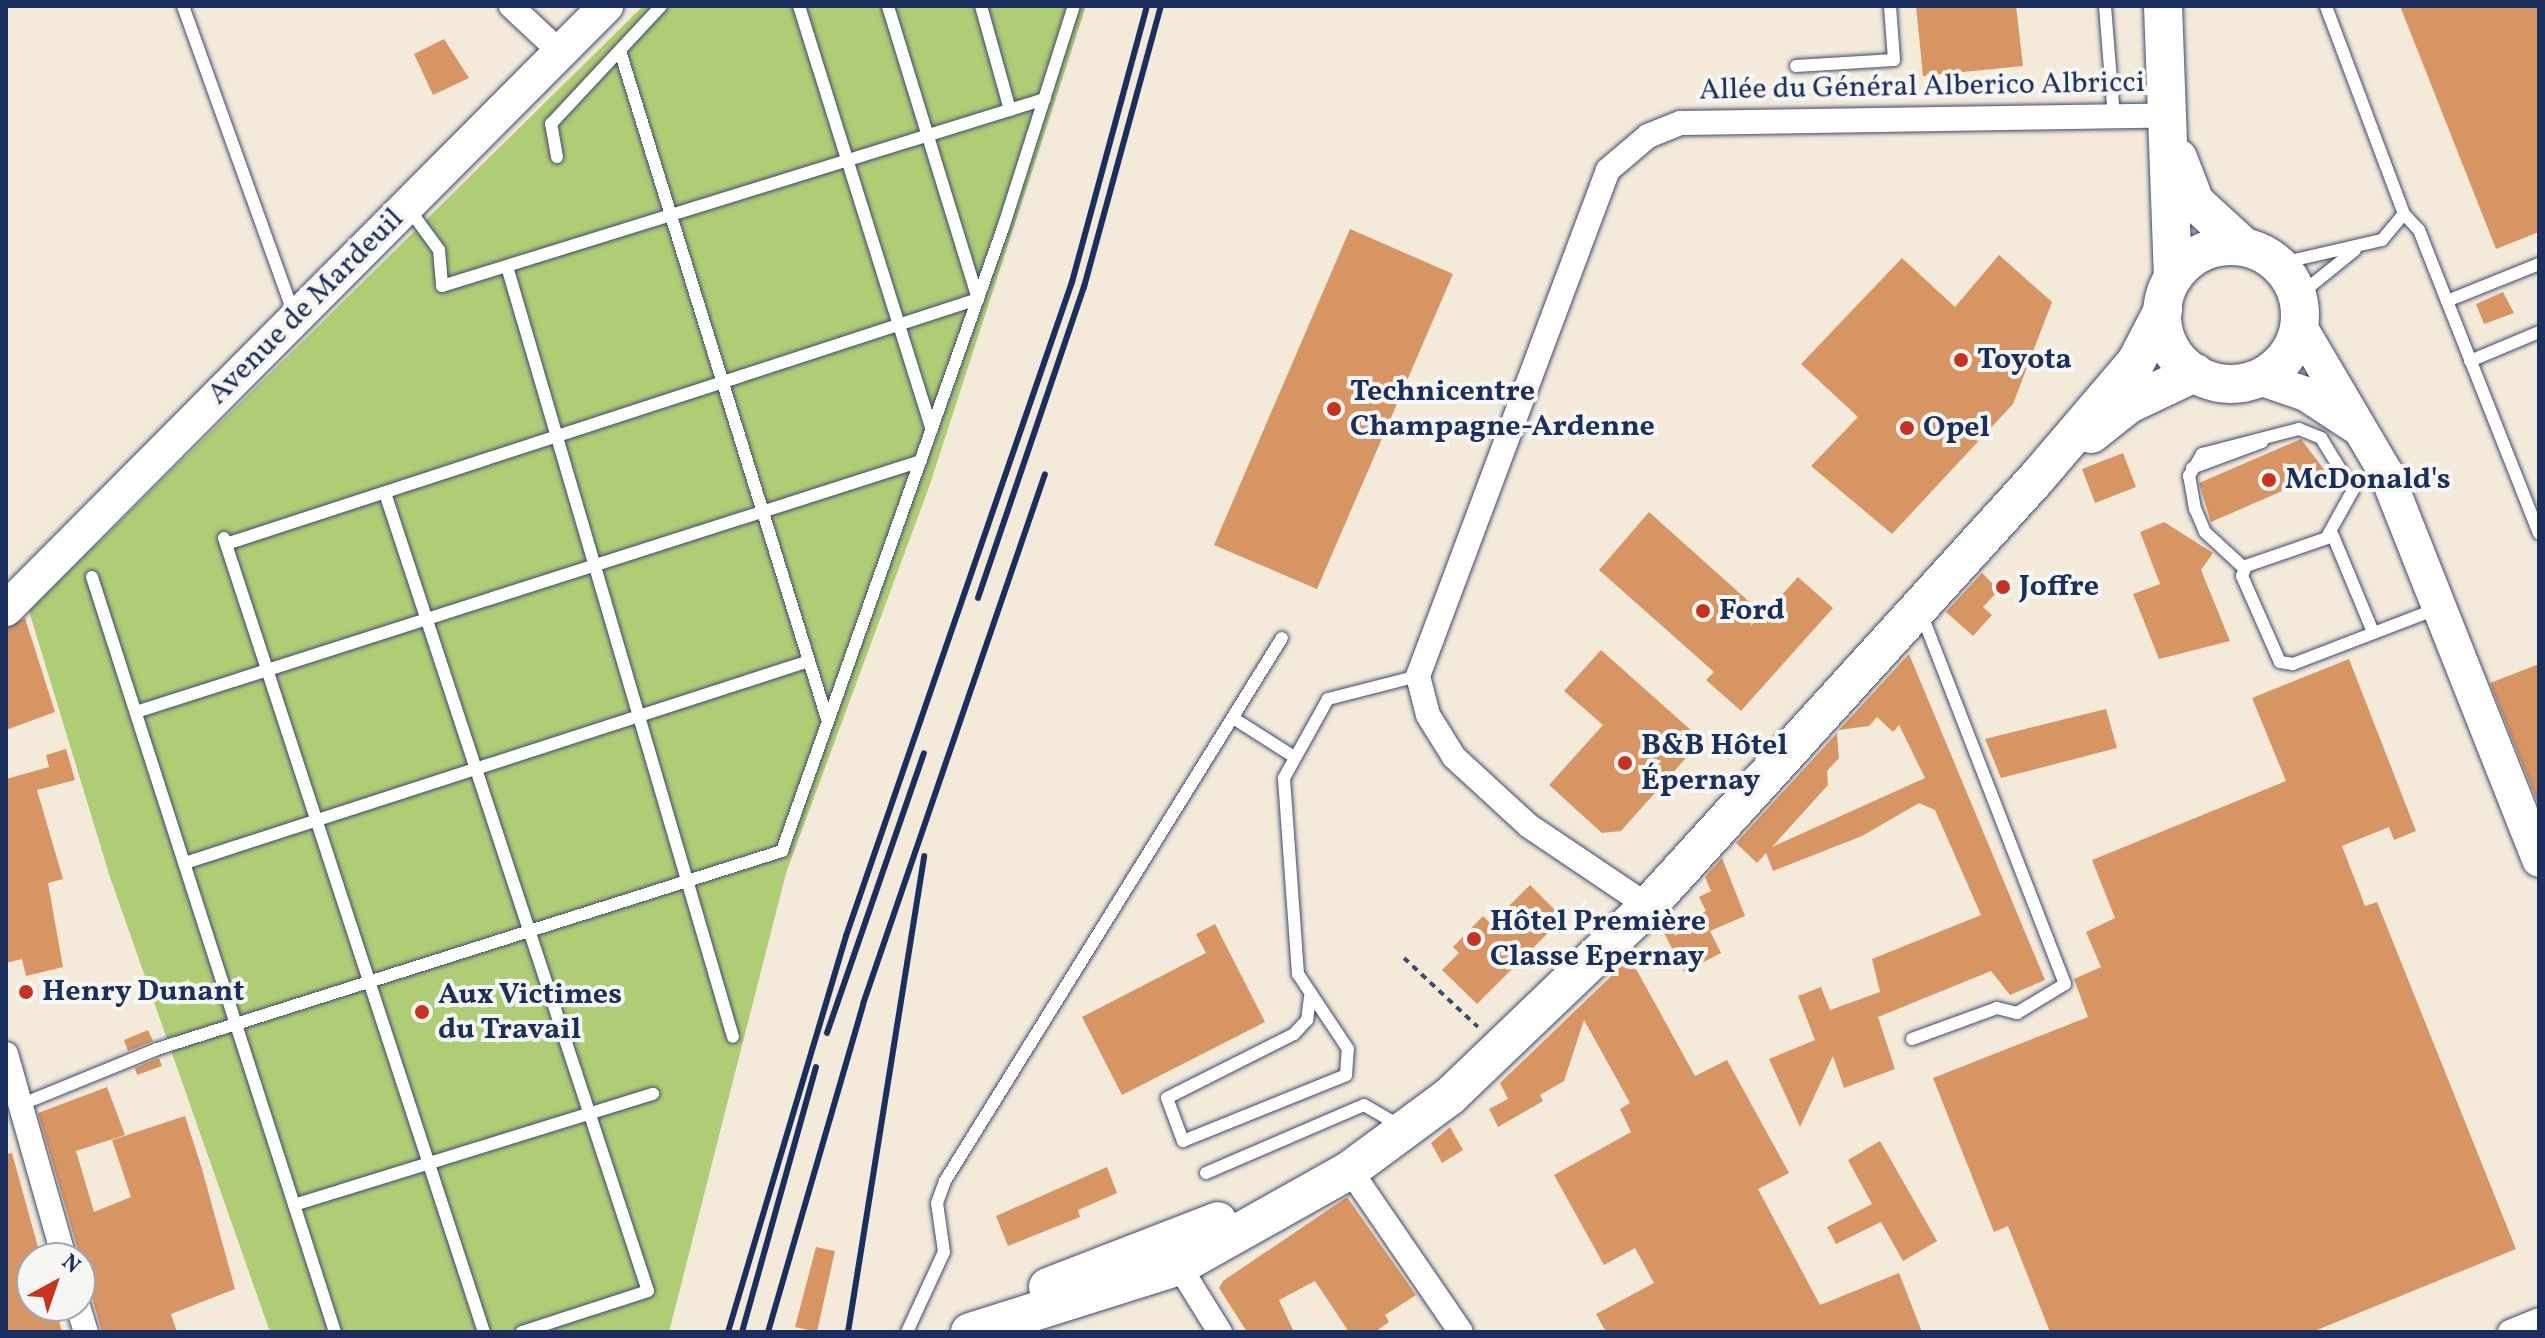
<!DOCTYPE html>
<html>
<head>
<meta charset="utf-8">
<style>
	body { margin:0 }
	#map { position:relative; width:2545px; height:1338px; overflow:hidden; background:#f4eada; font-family:Vollkorn,serif }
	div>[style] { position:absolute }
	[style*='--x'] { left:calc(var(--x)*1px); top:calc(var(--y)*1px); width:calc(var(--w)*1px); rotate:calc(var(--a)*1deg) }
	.green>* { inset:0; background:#afcd74 }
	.building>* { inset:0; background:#d89564 }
	.path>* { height:4px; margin-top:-2px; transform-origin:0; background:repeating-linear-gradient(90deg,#3c4b71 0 6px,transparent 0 12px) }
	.roads { filter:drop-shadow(0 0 2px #3c4b71) drop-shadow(0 0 2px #3c4b71) }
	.lane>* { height:12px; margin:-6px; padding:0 6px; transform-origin:6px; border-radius:6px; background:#fff }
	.street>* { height:24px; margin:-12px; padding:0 12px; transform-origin:12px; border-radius:12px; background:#fff }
	.secondary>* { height:34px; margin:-17px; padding:0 17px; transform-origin:17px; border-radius:17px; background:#fff }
	.primary>* { height:38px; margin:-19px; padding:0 19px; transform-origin:19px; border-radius:19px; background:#fff }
	.primary>.ring { margin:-19px; padding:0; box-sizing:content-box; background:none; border:38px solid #fff; border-radius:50% }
	.rail>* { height:6px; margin:-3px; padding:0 3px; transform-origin:3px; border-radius:3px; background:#1b2f5e }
	.dots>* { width:22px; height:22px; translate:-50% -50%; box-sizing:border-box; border:4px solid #f6f6f2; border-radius:50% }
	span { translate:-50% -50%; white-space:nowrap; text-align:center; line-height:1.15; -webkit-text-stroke:8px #f6f6f2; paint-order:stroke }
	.street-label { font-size:30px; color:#1b2f5e }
	.poi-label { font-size:30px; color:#1b2f5e; font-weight:700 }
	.left { translate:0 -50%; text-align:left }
	.frame { position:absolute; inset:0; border:8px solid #1b2f5e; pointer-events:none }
	.north { position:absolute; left:16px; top:1242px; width:80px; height:80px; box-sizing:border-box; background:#f6f6f2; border:2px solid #9ea6b7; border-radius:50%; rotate:40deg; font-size:22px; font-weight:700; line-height:32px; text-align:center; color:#1b2f5e }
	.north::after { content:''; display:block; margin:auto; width:28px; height:36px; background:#c8321e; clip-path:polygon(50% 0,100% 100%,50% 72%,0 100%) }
</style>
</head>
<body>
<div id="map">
	<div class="green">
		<i style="clip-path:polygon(643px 6px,1086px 6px,929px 487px,786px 873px,669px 1332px,270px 1332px,110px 877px,29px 611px)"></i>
	</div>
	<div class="building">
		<i style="clip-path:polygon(1916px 6px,2016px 6px,2023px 66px,1923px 76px)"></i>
		<i style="clip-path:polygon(2400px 6px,2539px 6px,2539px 232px,2496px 249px)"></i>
		<i style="clip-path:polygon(444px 39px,469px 78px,433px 95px,414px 54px)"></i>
		<i style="clip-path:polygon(1350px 229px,1453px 274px,1317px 589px,1214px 545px)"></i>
		<i style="clip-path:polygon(1999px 255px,2052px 302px,2013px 404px,1892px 534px,1811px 466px,1858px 417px,1801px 364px,1902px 258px,1955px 307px)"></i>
		<i style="clip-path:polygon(2503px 292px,2514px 313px,2484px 324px,2476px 304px)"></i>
		<i style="clip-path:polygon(2301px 439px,2326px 472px,2211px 522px,2199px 483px)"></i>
		<i style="clip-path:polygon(2123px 453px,2136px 487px,2095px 503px,2082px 469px)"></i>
		<i style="clip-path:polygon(1649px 512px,1764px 615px,1798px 577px,1833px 608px,1741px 711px,1706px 680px,1714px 672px,1599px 570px)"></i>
		<i style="clip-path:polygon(2164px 522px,2213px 553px,2201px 570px,2230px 641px,2159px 659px,2133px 594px,2160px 584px,2140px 532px)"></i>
		<i style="clip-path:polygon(1982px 573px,1999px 590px,1983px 607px,1992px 615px,1973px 636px,1946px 612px)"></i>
		<i style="clip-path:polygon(25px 618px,55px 712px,6px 730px,6px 628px)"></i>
		<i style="clip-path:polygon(1601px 650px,1702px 740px,1621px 831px,1602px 833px,1549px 785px,1603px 725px,1564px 691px)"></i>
		<i style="clip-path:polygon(1909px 654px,2045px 980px,2010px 995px,1991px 971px,1878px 1017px,1895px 1069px,1844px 1088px,1833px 1056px,1800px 1127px,1769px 1059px,1815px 1040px,1798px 996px,1821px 987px,1830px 1010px,1880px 992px,1872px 959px,1981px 915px,1935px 810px,1919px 803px,1862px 836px,1773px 871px,1766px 853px,1757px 863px,1736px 843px,1837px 733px,1839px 758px,1827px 771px,1828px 785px,1772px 847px,1925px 778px,1899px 725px,1893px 732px,1877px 717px,1869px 726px,1839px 730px)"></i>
		<i style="clip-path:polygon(2349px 659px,2416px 831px,2394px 840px,2389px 827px,2342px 846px,2365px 906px,2377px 902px,2516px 1249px,2312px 1332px,2050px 1332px,2008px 1226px,1994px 1232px,1933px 1078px,2088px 1017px,2074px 979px,2101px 967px,2086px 932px,2115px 918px,2092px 860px,2286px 781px,2252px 698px)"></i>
		<i style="clip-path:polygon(2539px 664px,2539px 806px,2490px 683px)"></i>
		<i style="clip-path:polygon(2106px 709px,2117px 748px,2001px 778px,1985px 739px)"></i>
		<i style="clip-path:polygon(66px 749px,75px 780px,37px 790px,63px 879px,48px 883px,63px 967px,26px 976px,22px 959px,6px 963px,6px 779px,49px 767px,46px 755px)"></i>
		<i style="clip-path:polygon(1722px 858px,1745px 916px,1710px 931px,1721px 953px,1684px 972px,1663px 931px,1706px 911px,1699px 897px,1711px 891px,1705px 877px)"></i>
		<i style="clip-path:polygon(1530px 885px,1563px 918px,1477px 1004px,1442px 970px,1459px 953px,1453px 947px,1483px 916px,1491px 924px)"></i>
		<i style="clip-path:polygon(1215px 924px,1265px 1022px,1122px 1095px,1082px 1017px,1206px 953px,1196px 934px)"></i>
		<i style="clip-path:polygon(1630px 958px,1695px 1076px,1727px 1060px,1789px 1173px,1758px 1189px,1820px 1305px,1899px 1273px,1922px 1332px,1606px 1332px,1596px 1314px,1654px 1283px,1635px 1248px,1604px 1265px,1554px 1175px,1631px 1132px,1620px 1109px,1630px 1103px,1584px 1020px,1564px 1081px,1540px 1095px,1543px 1101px,1498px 1127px,1489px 1109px,1508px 1099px,1500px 1083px)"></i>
		<i style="clip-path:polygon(148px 1030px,153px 1041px,128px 1051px,124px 1040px)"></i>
		<i style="clip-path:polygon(159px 1058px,162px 1066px,137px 1075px,135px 1068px)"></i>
		<i style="clip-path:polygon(107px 1087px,125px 1135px,76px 1151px,94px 1212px,131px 1197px,112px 1140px,185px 1116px,202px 1169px,235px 1289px,171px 1314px,177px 1332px,102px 1332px,73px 1233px,38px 1113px)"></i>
		<i style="clip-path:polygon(1450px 1127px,1463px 1150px,1442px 1163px,1431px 1143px)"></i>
		<i style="clip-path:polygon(1880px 1141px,1937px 1241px,1903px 1261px,1881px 1222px,1836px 1244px,1827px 1227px,1872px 1204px,1848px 1160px)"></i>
		<i style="clip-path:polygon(12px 1153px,41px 1258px,32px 1258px,32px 1306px,55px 1306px,62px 1332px,6px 1332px,6px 1154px)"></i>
		<i style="clip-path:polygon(1107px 1167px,1117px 1193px,1078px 1210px,1080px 1217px,1008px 1246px,996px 1216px)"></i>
		<i style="clip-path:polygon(1347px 1197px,1416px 1295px,1385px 1315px,1389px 1322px,1375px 1332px,1349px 1332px,1315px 1281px,1279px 1300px,1294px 1332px,1247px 1332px,1219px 1288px,1223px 1281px)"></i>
		<i style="clip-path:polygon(816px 1247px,835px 1251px,817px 1332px,795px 1327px)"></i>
	</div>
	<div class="path">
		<i style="--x:1404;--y:958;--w:101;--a:43"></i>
	</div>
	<div class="roads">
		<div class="lane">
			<i style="--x:183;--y:6;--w:328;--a:70.2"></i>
			<i style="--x:799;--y:6;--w:444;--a:72.6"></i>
			<i style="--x:981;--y:6;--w:108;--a:74.4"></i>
			<i style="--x:2105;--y:6;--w:111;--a:85.4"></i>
			<i style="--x:620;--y:51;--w:702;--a:72.78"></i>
			<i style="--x:1796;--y:66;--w:98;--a:-3.5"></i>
			<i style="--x:1894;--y:60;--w:54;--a:-94.2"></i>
			<i style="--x:557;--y:157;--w:34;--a:-100"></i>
			<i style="--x:551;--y:124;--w:161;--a:-47"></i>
			<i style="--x:409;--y:209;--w:51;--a:53.8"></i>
			<i style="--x:439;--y:250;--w:36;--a:85"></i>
			<i style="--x:442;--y:286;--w:631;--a:-17.23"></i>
			<i style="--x:2404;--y:214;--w:22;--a:47"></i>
			<i style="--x:2419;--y:230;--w:76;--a:68.5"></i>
			<i style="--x:2447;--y:301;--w:99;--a:-21.9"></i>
			<i style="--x:2277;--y:264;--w:108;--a:-12.9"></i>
			<i style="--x:2382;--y:240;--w:34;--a:-50"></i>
			<i style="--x:2404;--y:214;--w:222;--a:-110.6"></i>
			<i style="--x:508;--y:270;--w:799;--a:73.65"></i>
			<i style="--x:2298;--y:296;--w:73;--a:-38.9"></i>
			<i style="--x:2447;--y:301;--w:250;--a:68.4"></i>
			<i style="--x:2470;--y:361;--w:75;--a:-22.8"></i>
			<i style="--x:2192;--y:468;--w:75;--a:-20.4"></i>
			<i style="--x:385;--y:493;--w:840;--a:71.76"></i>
			<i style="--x:648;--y:1291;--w:133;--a:162"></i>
			<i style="--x:224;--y:538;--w:835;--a:71.87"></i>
			<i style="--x:226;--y:544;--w:791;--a:-18.05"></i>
			<i style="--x:978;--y:299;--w:307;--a:-107.1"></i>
			<i style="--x:2245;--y:569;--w:54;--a:-137.2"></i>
			<i style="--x:2205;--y:532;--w:25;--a:-113"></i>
			<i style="--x:2195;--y:509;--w:34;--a:-100"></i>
			<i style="--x:2189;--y:476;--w:26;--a:-59"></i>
			<i style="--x:2202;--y:454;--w:100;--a:-14.5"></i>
			<i style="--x:2299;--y:429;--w:24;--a:22"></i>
			<i style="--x:2321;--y:438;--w:61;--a:58.4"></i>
			<i style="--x:2353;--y:490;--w:51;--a:119.1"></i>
			<i style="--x:92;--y:577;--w:793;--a:72.16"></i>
			<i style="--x:2373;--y:632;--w:104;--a:-112.6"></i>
			<i style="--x:2333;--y:536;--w:92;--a:161"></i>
			<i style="--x:2246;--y:566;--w:11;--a:112"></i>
			<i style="--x:2242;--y:576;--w:94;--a:66.2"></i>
			<i style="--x:2280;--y:662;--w:13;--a:9"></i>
			<i style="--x:2293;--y:664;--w:153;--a:-21"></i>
			<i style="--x:136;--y:712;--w:824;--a:-17.73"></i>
			<i style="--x:1233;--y:718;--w:69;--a:32.5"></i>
			<i style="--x:185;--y:863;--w:653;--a:-17.94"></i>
			<i style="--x:1310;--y:997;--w:23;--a:97"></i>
			<i style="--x:1307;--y:1020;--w:19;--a:133"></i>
			<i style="--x:1294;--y:1034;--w:142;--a:153.3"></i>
			<i style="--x:1167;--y:1098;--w:46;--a:69.6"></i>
			<i style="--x:1183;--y:1141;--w:176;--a:-22"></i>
			<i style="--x:1346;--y:1075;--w:26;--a:-86"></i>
			<i style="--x:1348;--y:1049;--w:90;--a:-123.7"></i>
			<i style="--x:1298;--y:974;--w:196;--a:-94.1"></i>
			<i style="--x:1284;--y:778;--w:90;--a:-60.9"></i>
			<i style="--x:1328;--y:699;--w:93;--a:-14.3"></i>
			<i style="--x:1912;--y:1039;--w:90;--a:-20"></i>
			<i style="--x:1997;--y:1008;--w:21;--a:14"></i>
			<i style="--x:2017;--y:1013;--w:56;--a:-31.1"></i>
			<i style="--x:2065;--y:984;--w:396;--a:-111.2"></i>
			<i style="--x:20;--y:1105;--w:148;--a:-22.2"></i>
			<i style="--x:157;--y:1049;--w:656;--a:-17.58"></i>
			<i style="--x:782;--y:851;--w:661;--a:-70.47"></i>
			<i style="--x:1003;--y:228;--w:233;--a:-72.3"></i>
			<i style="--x:1206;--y:1173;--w:172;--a:-23.3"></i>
			<i style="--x:1364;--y:1105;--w:44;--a:30.1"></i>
			<i style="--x:294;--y:1205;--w:376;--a:-17.2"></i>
			<i style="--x:907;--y:1332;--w:88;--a:-65.2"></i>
			<i style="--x:944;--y:1252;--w:49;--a:-98.1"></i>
			<i style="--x:937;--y:1203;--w:23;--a:-70"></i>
			<i style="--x:945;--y:1181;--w:639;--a:-58.18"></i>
		</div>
		<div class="street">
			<i style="--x:511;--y:6;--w:67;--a:43.2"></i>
			<i style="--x:1648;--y:906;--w:143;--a:-146.1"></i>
			<i style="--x:1529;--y:826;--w:102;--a:-137.4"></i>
			<i style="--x:1454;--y:757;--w:49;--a:-121.8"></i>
			<i style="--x:1428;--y:715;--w:40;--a:-104.4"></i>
			<i style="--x:1418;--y:676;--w:540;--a:-69.42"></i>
			<i style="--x:1608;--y:170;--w:52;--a:-40.4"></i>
			<i style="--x:1648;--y:136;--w:35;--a:-22"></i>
			<i style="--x:1681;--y:123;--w:488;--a:-0.9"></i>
			<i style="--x:6;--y:1054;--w:212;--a:74.1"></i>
			<i style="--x:1350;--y:1170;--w:196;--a:55.6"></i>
			<i style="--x:1179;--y:1266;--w:78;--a:58.2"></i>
			<i style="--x:78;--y:1306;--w:27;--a:73"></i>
			<i style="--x:2510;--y:1332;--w:31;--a:-22"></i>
		</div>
		<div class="secondary">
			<i style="--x:2300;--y:327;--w:169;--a:59.5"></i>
			<i style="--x:2386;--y:473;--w:416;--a:68.4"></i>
			<i style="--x:2259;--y:378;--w:50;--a:18.8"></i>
			<i style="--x:2306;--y:394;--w:62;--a:33.2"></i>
			<i style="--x:6;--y:609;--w:851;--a:-45.14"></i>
		</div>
		<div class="primary">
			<i style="--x:2163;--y:6;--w:272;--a:87.9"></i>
			<i style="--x:2178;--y:158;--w:47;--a:68.9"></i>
			<i style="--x:2195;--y:202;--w:65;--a:42.5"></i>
			<i class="ring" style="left:2162px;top:246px;width:100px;height:100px"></i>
			<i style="--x:2091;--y:434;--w:48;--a:-38.3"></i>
			<i style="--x:2129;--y:404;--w:73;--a:-25.2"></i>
			<i style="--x:1048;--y:1287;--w:182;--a:-21.2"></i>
			<i style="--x:970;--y:1332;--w:219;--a:-17.5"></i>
			<i style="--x:1179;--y:1266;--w:196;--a:-29.3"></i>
			<i style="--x:1350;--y:1170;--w:124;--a:-36.5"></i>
			<i style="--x:1450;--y:1096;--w:274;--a:-43.8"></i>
			<i style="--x:1648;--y:906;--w:577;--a:-47.74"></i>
			<i style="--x:2036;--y:479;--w:154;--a:-49.5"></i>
			<i style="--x:2136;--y:362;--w:59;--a:-62.6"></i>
		</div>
	</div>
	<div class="rail">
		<i style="--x:978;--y:598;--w:329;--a:-71.2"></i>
		<i style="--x:1084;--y:287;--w:291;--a:-74.7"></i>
		<i style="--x:827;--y:1033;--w:296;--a:-70.9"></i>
		<i style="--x:728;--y:1332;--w:413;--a:-73.4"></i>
		<i style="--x:846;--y:936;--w:692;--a:-70.94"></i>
		<i style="--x:1072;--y:282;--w:286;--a:-74.8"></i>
		<i style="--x:742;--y:1332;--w:275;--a:-74.4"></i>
		<i style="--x:768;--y:1332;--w:341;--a:-73.8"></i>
		<i style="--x:863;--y:1004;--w:560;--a:-71.05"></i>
		<i style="--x:848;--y:1332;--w:482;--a:-80.9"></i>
	</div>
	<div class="dots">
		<i style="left:1961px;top:360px;background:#c8321e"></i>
		<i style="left:1334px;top:409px;background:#c8321e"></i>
		<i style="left:1907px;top:428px;background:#c8321e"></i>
		<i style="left:2269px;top:480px;background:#c8321e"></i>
		<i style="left:2003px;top:587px;background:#c8321e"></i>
		<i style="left:1703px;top:611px;background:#c8321e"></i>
		<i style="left:1625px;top:763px;background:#c8321e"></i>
		<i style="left:1474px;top:939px;background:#c8321e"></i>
		<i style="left:26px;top:992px;background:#c8321e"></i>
		<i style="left:422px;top:1012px;background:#c8321e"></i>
	</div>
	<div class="street-label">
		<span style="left:1922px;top:87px;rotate:-1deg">Allée du Général Alberico Albricci</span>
		<span style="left:306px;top:307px;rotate:-45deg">Avenue de Mardeuil</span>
	</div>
	<div class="poi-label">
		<span class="left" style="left:1977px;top:360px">Toyota</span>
		<span class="left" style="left:1350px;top:409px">Technicentre<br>Champagne-Ardenne</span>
		<span class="left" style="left:1923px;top:428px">Opel</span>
		<span class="left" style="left:2285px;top:480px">McDonald's</span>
		<span class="left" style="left:2019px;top:587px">Joffre</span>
		<span class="left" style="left:1719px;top:611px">Ford</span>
		<span class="left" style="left:1641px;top:763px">B&amp;B Hôtel<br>Épernay</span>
		<span class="left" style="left:1490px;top:939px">Hôtel Première<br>Classe Epernay</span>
		<span class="left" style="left:42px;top:992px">Henry Dunant</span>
		<span class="left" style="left:438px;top:1012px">Aux Victimes<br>du Travail</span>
	</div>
	<div class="frame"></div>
	<div class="north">N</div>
</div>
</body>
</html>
